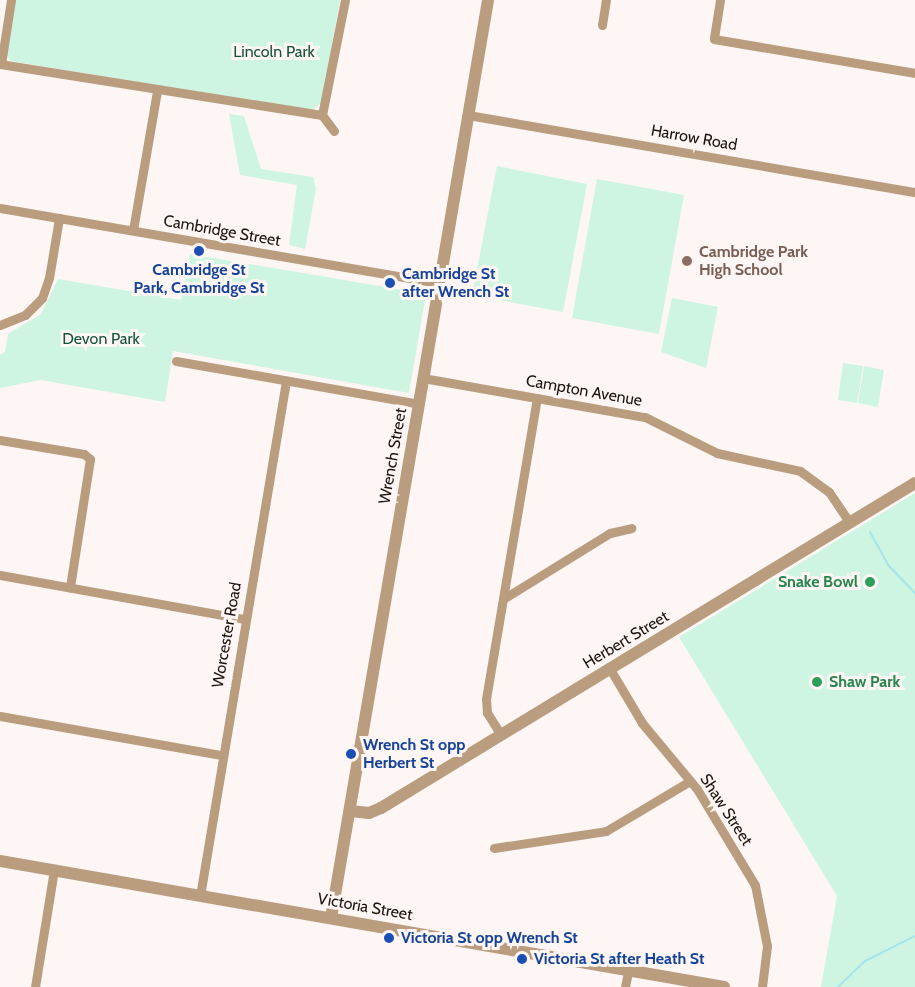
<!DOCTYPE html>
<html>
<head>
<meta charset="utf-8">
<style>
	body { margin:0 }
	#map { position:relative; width:915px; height:987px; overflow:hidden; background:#fdf6f4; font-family:Cabin,sans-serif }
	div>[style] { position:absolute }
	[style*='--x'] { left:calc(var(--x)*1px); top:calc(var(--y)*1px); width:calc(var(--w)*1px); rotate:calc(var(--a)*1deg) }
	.green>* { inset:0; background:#cdf5e1 }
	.stream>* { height:2px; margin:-1px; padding:0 1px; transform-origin:1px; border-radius:1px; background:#a6e4eb }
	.minor>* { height:9px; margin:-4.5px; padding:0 4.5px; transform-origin:4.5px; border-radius:4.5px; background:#ba9d7e }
	.tertiary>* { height:12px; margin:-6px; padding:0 6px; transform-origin:6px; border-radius:6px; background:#ba9d7e }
	.dots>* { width:16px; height:16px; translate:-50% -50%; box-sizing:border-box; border:3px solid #fdf6f4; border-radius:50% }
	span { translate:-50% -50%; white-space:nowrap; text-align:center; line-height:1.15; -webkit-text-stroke:6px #fdf6f4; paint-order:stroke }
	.park-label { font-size:16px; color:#14533a }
	.street-label { font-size:16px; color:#1e140f }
	.education-label { font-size:16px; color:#785e54; font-weight:700 }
	.left { translate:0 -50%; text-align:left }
	.transit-label { font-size:16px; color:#164399; font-weight:700 }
	.leisure-label { font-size:16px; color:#27864d; font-weight:700 }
	.right { translate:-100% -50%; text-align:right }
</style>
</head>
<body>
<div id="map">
	<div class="green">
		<i style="clip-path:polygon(16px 0,340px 0,322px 102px,312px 111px,11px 61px,6px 56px)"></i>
		<i style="clip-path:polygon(229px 114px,244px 116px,261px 169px,313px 177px,316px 189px,305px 249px,289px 245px,297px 185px,240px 175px)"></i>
		<i style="clip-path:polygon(497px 166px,587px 184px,563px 312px,472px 295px)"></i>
		<i style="clip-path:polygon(597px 179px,684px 195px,659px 334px,572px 318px)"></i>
		<i style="clip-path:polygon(190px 254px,426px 294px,409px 393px,173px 351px,165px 402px,41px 380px,0 388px,0 355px,5px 352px,8px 334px,41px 314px,58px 279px,181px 300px)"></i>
		<i style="clip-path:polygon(672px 298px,718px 307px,706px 368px,661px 352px)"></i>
		<i style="clip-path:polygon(843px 363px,863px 366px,857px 403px,838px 400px)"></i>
		<i style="clip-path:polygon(864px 366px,884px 370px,878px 407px,858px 403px)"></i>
		<i style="clip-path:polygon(915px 493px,915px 987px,821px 987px,837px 896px,679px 637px)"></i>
	</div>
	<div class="stream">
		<i style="--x:870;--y:532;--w:38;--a:61"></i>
		<i style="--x:888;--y:565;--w:39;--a:46"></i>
		<i style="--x:838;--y:987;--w:37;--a:-44"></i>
		<i style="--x:865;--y:961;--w:56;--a:-26.6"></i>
	</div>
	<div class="minor">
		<i style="--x:720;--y:0;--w:39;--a:99"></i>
		<i style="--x:714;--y:39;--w:204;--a:9.6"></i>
		<i style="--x:602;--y:25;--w:25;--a:-81"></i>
		<i style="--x:0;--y:64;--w:326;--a:9"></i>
		<i style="--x:1;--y:64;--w:65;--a:-81.1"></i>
		<i style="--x:322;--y:115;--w:117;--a:-78.7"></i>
		<i style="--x:322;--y:115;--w:20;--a:53"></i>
		<i style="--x:468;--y:115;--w:454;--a:9.8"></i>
		<i style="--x:0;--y:208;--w:445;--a:9.7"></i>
		<i style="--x:133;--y:230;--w:141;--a:-80.2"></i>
		<i style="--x:0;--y:325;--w:27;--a:-22"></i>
		<i style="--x:25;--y:315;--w:24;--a:-45"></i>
		<i style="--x:42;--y:298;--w:21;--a:-71"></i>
		<i style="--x:49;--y:278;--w:61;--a:-80.5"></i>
		<i style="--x:176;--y:361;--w:247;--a:10"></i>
		<i style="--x:423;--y:378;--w:225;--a:10"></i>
		<i style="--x:645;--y:417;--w:80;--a:26.6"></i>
		<i style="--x:717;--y:453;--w:85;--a:12.2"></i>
		<i style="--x:800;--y:471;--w:36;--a:36"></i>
		<i style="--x:829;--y:492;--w:37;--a:56"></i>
		<i style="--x:0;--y:440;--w:85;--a:9.5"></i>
		<i style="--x:84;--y:454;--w:8;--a:40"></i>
		<i style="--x:90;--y:459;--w:130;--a:98.9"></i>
		<i style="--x:0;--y:575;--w:249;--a:10.2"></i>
		<i style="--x:503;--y:599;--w:126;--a:-31.7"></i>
		<i style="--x:610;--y:533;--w:22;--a:-13"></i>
		<i style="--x:610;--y:669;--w:63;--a:59.3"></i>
		<i style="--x:642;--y:723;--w:86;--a:50.2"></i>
		<i style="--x:697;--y:789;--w:112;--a:58.9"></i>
		<i style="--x:755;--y:885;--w:62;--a:78.9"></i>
		<i style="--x:767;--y:946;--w:41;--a:97"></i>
		<i style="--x:0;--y:716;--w:225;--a:10"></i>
		<i style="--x:501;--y:735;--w:26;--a:-122"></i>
		<i style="--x:487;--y:713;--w:14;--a:-94"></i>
		<i style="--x:486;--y:699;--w:305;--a:-80.4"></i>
		<i style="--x:494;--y:848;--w:113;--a:-8.6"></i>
		<i style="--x:606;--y:831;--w:98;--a:-30.8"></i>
		<i style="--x:200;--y:896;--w:522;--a:-80.52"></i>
		<i style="--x:35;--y:987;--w:119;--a:-80.8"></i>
		<i style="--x:625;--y:987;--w:16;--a:-79"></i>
	</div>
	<div class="tertiary">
		<i style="--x:350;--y:811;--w:19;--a:6"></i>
		<i style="--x:369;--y:813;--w:13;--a:-23"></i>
		<i style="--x:381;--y:808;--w:625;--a:-31.33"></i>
		<i style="--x:0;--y:861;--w:735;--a:9.87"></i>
		<i style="--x:331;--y:918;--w:931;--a:-80.29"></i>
	</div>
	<div class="dots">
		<i style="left:199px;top:251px;background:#1a4fb4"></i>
		<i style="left:687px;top:261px;background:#8d6e63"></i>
		<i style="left:390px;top:283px;background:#1a4fb4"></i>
		<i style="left:870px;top:582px;background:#2e9e5b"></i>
		<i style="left:817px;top:682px;background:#2e9e5b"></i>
		<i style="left:351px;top:754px;background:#1a4fb4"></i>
		<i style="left:389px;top:938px;background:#1a4fb4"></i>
		<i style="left:522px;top:959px;background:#1a4fb4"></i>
	</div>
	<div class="park-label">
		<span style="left:274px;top:52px">Lincoln Park</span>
		<span style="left:101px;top:339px">Devon Park</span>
	</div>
	<div class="street-label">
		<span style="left:694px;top:138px;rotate:10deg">Harrow Road</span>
		<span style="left:222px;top:231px;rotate:10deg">Cambridge Street</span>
		<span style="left:584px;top:391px;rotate:10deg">Campton Avenue</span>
		<span style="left:393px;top:456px;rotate:-80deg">Wrench Street</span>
		<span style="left:227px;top:635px;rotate:-80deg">Worcester Road</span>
		<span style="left:626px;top:640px;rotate:-31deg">Herbert Street</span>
		<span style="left:726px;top:810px;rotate:57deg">Shaw Street</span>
		<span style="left:365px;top:907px;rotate:10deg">Victoria Street</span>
	</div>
	<div class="education-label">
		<span class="left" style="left:699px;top:261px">Cambridge Park<br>High School</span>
	</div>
	<div class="transit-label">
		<span style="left:199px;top:279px">Cambridge St<br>Park, Cambridge St</span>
		<span class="left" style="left:402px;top:283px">Cambridge St<br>after Wrench St</span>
		<span class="left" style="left:363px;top:754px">Wrench St opp<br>Herbert St</span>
		<span class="left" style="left:401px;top:938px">Victoria St opp Wrench St</span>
		<span class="left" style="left:534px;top:959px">Victoria St after Heath St</span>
	</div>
	<div class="leisure-label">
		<span class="right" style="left:858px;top:582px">Snake Bowl</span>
		<span class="left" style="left:829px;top:682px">Shaw Park</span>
	</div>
</div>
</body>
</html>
